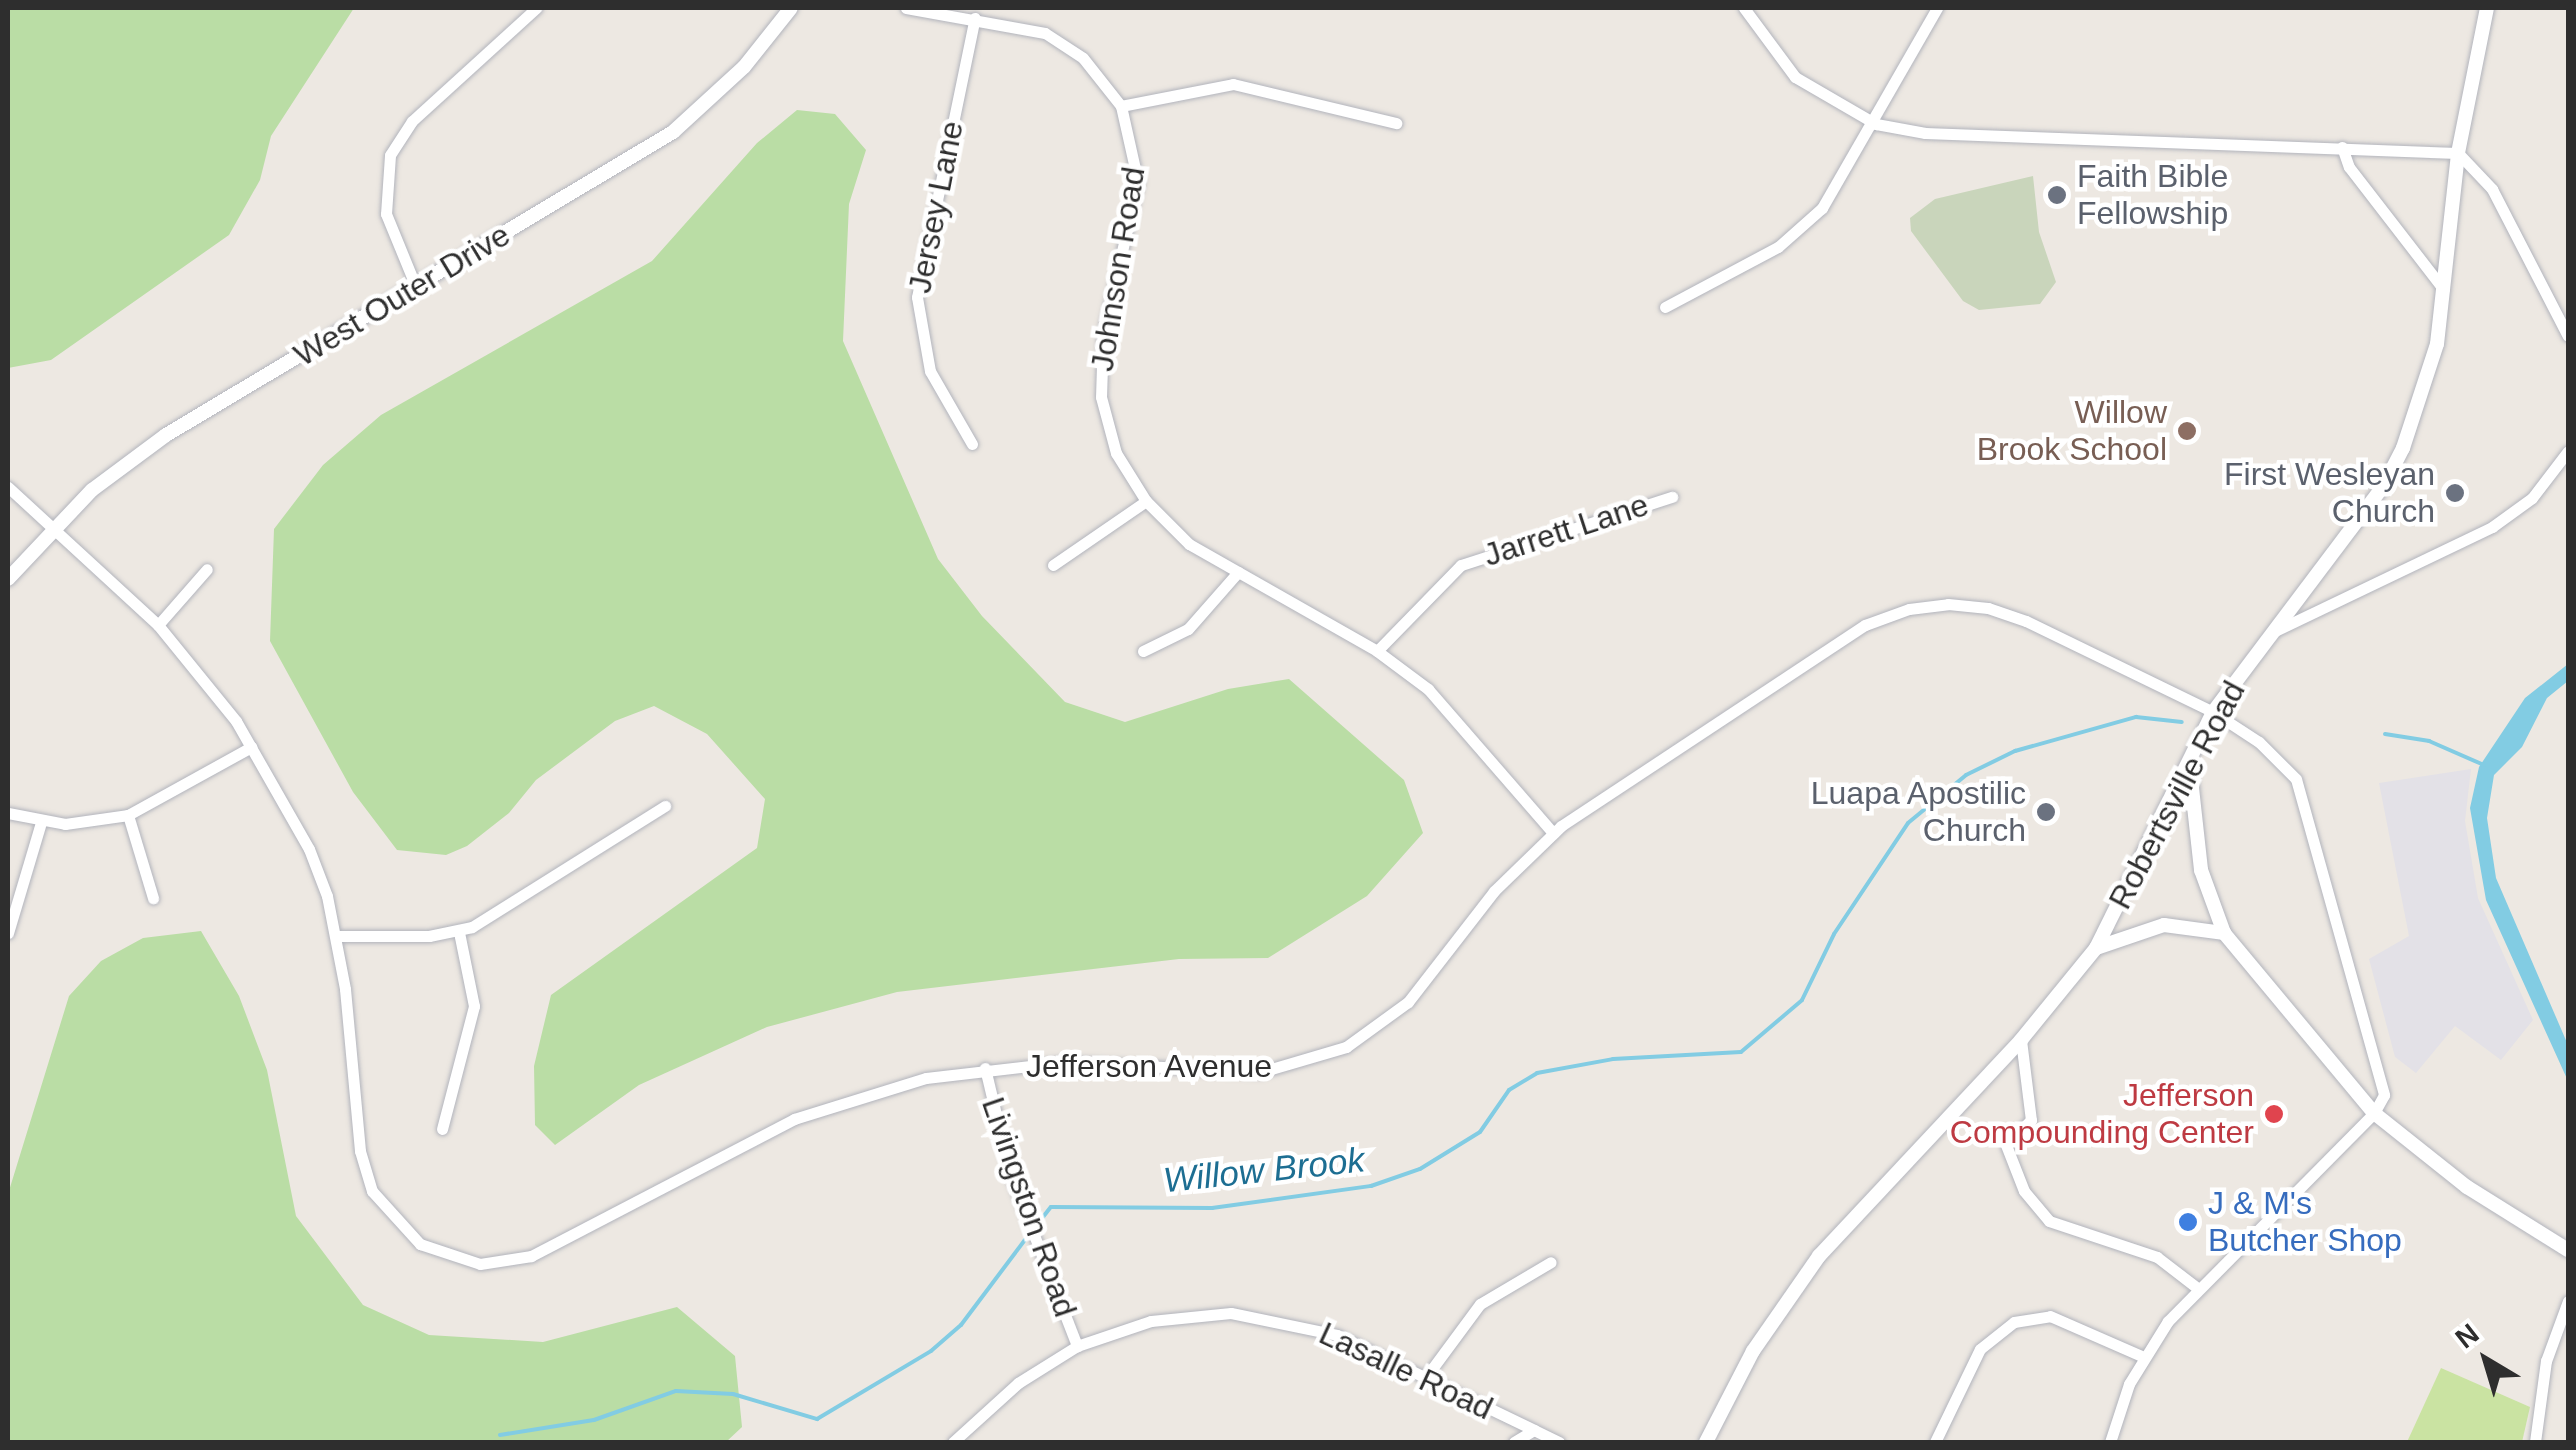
<!DOCTYPE html>
<html>
<head>
<meta charset="utf-8">
<style>
	body { margin:0 }
	#map { position:relative; width:2576px; height:1450px; overflow:hidden; background:#ede8e2; font-family:Arial,sans-serif }
	div>[style] { position:absolute }
	[style*='--x'] { left:calc(var(--x)*1px); top:calc(var(--y)*1px); width:calc(var(--w)*1px); rotate:calc(var(--a)*1deg) }
	.industrial>* { inset:0; background:#e3e1e7 }
	.green>* { inset:0; background:#badda5 }
	.cemetery>* { inset:0; background:#c9d5bb }
	.pitch>* { inset:0; background:#cae3a2 }
	.water>* { inset:0; background:#82cce3 }
	.stream>* { height:4px; margin:-2px; padding:0 2px; transform-origin:2px; border-radius:2px; background:#82cce3 }
	.roads { filter:drop-shadow(0 0 2px #b2b4bc) drop-shadow(0 0 2px #b2b4bc) }
	.minor>* { height:11px; margin:-5.5px; padding:0 5.5px; transform-origin:5.5px; border-radius:5.5px; background:#fff }
	.tertiary>* { height:14px; margin:-7px; padding:0 7px; transform-origin:7px; border-radius:7px; background:#fff }
	.dots>* { width:28px; height:28px; translate:-50% -50%; box-sizing:border-box; border:5px solid #fff; border-radius:50% }
	span { translate:-50% -50%; white-space:nowrap; text-align:center; line-height:1.15; -webkit-text-stroke:9px #fff; paint-order:stroke }
	.worship-label { font-size:32px; color:#5b616d }
	.left { translate:0 -50%; text-align:left }
	.right { translate:-100% -50%; text-align:right }
	.street-label { font-size:32px; color:#2e2e2e }
	.education-label { font-size:32px; color:#785e54 }
	.health-label { font-size:32px; color:#be3a42 }
	.shop-label { font-size:32px; color:#366cbe }
	.water-label { font-size:35px; color:#1d6e92; font-style:italic }
	.frame { position:absolute; inset:0; border:10px solid #2e2e2e; pointer-events:none }
	.north { position:absolute; left:2436px; top:1310px; width:100px; height:100px; -webkit-text-stroke:8px #fff; paint-order:stroke; rotate:322deg; font-size:28px; font-weight:700; line-height:40px; text-align:center; color:#2e2e2e }
	.north::after { content:''; display:block; margin:auto; width:35px; height:45px; background:#2e2e2e; clip-path:polygon(50% 0,100% 100%,50% 72%,0 100%) }
</style>
</head>
<body>
<div id="map">
	<div class="industrial">
		<i style="clip-path:polygon(2471px 769px,2465px 821px,2478px 898px,2533px 1020px,2501px 1060px,2455px 1026px,2416px 1073px,2395px 1057px,2369px 959px,2409px 936px,2379px 783px)"></i>
	</div>
	<div class="green">
		<i style="clip-path:polygon(8px 8px,354px 8px,271px 136px,260px 180px,229px 235px,51px 360px,8px 368px)"></i>
		<i style="clip-path:polygon(797px 110px,835px 114px,866px 150px,849px 204px,843px 341px,938px 559px,982px 616px,1065px 702px,1125px 722px,1228px 689px,1289px 679px,1404px 780px,1423px 833px,1367px 896px,1268px 958px,1179px 959px,897px 992px,767px 1027px,639px 1085px,555px 1145px,535px 1125px,534px 1066px,551px 995px,757px 848px,765px 799px,707px 734px,654px 706px,615px 721px,536px 780px,509px 813px,467px 846px,446px 855px,397px 850px,353px 792px,270px 641px,274px 529px,323px 465px,381px 415px,652px 261px,757px 143px)"></i>
		<i style="clip-path:polygon(201px 931px,239px 996px,267px 1070px,296px 1216px,363px 1305px,429px 1335px,543px 1342px,677px 1307px,735px 1356px,742px 1427px,726px 1442px,8px 1442px,8px 1194px,69px 996px,101px 961px,143px 938px)"></i>
	</div>
	<div class="cemetery">
		<i style="clip-path:polygon(2033px 176px,2039px 232px,2056px 282px,2040px 304px,1979px 310px,1963px 301px,1911px 231px,1910px 218px,1935px 199px)"></i>
	</div>
	<div class="pitch">
		<i style="clip-path:polygon(2441px 1368px,2530px 1407px,2522px 1442px,2407px 1442px)"></i>
	</div>
	<div class="water">
		<i style="clip-path:polygon(2568px 664px,2568px 681px,2547px 698px,2522px 747px,2494px 775px,2487px 818px,2496px 878px,2568px 1045px,2568px 1081px,2486px 900px,2470px 808px,2479px 767px,2525px 698px)"></i>
	</div>
	<div class="stream">
		<i style="--x:2385;--y:734;--w:45;--a:9"></i>
		<i style="--x:2429;--y:741;--w:60;--a:23.6"></i>
		<i style="--x:1036;--y:1226;--w:24;--a:-52"></i>
		<i style="--x:1051;--y:1207;--w:161;--a:0.4"></i>
		<i style="--x:1212;--y:1208;--w:161;--a:-7.9"></i>
		<i style="--x:1371;--y:1186;--w:52;--a:-19.1"></i>
		<i style="--x:1420;--y:1169;--w:70;--a:-31.7"></i>
		<i style="--x:1480;--y:1132;--w:51;--a:-55.4"></i>
		<i style="--x:1509;--y:1090;--w:33;--a:-31"></i>
		<i style="--x:1537;--y:1073;--w:77;--a:-10.4"></i>
		<i style="--x:1613;--y:1059;--w:128;--a:-3.1"></i>
		<i style="--x:1741;--y:1052;--w:80;--a:-40.4"></i>
		<i style="--x:1802;--y:1000;--w:73;--a:-64.1"></i>
		<i style="--x:1834;--y:934;--w:133;--a:-56.3"></i>
		<i style="--x:1908;--y:823;--w:75;--a:-39.6"></i>
		<i style="--x:1966;--y:775;--w:55;--a:-26.1"></i>
		<i style="--x:2015;--y:751;--w:126;--a:-15.7"></i>
		<i style="--x:2136;--y:717;--w:46;--a:6.2"></i>
		<i style="--x:500;--y:1435;--w:95;--a:-9.1"></i>
		<i style="--x:594;--y:1420;--w:87;--a:-19.5"></i>
		<i style="--x:676;--y:1391;--w:57;--a:3"></i>
		<i style="--x:733;--y:1394;--w:88;--a:16.6"></i>
		<i style="--x:817;--y:1419;--w:133;--a:-30.8"></i>
		<i style="--x:931;--y:1351;--w:40;--a:-41"></i>
		<i style="--x:961;--y:1325;--w:115;--a:-53.1"></i>
	</div>
	<div class="roads">
		<div class="minor">
			<i style="--x:906;--y:8;--w:141;--a:10.2"></i>
			<i style="--x:1045;--y:33;--w:45;--a:33.3"></i>
			<i style="--x:1083;--y:58;--w:61;--a:51.6"></i>
			<i style="--x:1121;--y:106;--w:78;--a:77.4"></i>
			<i style="--x:1138;--y:182;--w:156;--a:103"></i>
			<i style="--x:1103;--y:334;--w:63;--a:91.8"></i>
			<i style="--x:1101;--y:397;--w:58;--a:75"></i>
			<i style="--x:1116;--y:453;--w:57;--a:58"></i>
			<i style="--x:1146;--y:501;--w:61;--a:45"></i>
			<i style="--x:1189;--y:544;--w:216;--a:29.6"></i>
			<i style="--x:1377;--y:651;--w:64;--a:36.7"></i>
			<i style="--x:1428;--y:689;--w:191;--a:49"></i>
			<i style="--x:1744;--y:8;--w:86;--a:53.5"></i>
			<i style="--x:1795;--y:77;--w:94;--a:30.1"></i>
			<i style="--x:1876;--y:124;--w:50;--a:10.4"></i>
			<i style="--x:1925;--y:133;--w:533;--a:2.15"></i>
			<i style="--x:2458;--y:153;--w:50;--a:46.6"></i>
			<i style="--x:2492;--y:189;--w:165;--a:62.7"></i>
			<i style="--x:1121;--y:106;--w:114;--a:-11.1"></i>
			<i style="--x:1233;--y:84;--w:168;--a:13.5"></i>
			<i style="--x:2342;--y:147;--w:21;--a:71"></i>
			<i style="--x:2349;--y:167;--w:155;--a:52.3"></i>
			<i style="--x:416;--y:287;--w:79;--a:-112.3"></i>
			<i style="--x:386;--y:214;--w:59;--a:-86.1"></i>
			<i style="--x:390;--y:155;--w:40;--a:-57.1"></i>
			<i style="--x:412;--y:121;--w:168;--a:-42.3"></i>
			<i style="--x:1665;--y:307;--w:128;--a:-28"></i>
			<i style="--x:1778;--y:247;--w:59;--a:-41.6"></i>
			<i style="--x:1822;--y:208;--w:231;--a:-60.1"></i>
			<i style="--x:972;--y:444;--w:84;--a:-119.9"></i>
			<i style="--x:930;--y:371;--w:75;--a:-100"></i>
			<i style="--x:917;--y:297;--w:285;--a:-78.3"></i>
			<i style="--x:8;--y:487;--w:204;--a:42.6"></i>
			<i style="--x:158;--y:625;--w:124;--a:50.9"></i>
			<i style="--x:236;--y:721;--w:147;--a:60.3"></i>
			<i style="--x:309;--y:849;--w:50;--a:69"></i>
			<i style="--x:327;--y:896;--w:95;--a:79"></i>
			<i style="--x:345;--y:989;--w:163;--a:84.7"></i>
			<i style="--x:360;--y:1151;--w:42;--a:73.3"></i>
			<i style="--x:372;--y:1191;--w:72;--a:47.8"></i>
			<i style="--x:420;--y:1244;--w:63;--a:18.4"></i>
			<i style="--x:480;--y:1264;--w:52;--a:-8.9"></i>
			<i style="--x:531;--y:1256;--w:297;--a:-27.5"></i>
			<i style="--x:794;--y:1119;--w:138;--a:-17.3"></i>
			<i style="--x:926;--y:1078;--w:140;--a:-6.6"></i>
			<i style="--x:1065;--y:1062;--w:196;--a:2.9"></i>
			<i style="--x:1261;--y:1072;--w:89;--a:-16.4"></i>
			<i style="--x:1346;--y:1047;--w:77;--a:-36"></i>
			<i style="--x:1408;--y:1002;--w:140;--a:-52.2"></i>
			<i style="--x:1494;--y:891;--w:93;--a:-44.1"></i>
			<i style="--x:1561;--y:826;--w:364;--a:-33.5"></i>
			<i style="--x:1865;--y:625;--w:47;--a:-20"></i>
			<i style="--x:1909;--y:609;--w:39;--a:-7"></i>
			<i style="--x:1948;--y:604;--w:40;--a:5.7"></i>
			<i style="--x:1988;--y:608;--w:40;--a:18.9"></i>
			<i style="--x:2026;--y:621;--w:208;--a:25.9"></i>
			<i style="--x:2213;--y:712;--w:55;--a:33.1"></i>
			<i style="--x:2259;--y:742;--w:52;--a:45"></i>
			<i style="--x:2296;--y:779;--w:328;--a:74.4"></i>
			<i style="--x:2384;--y:1095;--w:21;--a:119"></i>
			<i style="--x:2374;--y:1113;--w:293;--a:134.7"></i>
			<i style="--x:2168;--y:1321;--w:74;--a:121.8"></i>
			<i style="--x:2129;--y:1384;--w:61;--a:108.1"></i>
			<i style="--x:1053;--y:565;--w:113;--a:-34.5"></i>
			<i style="--x:158;--y:625;--w:74;--a:-48.8"></i>
			<i style="--x:2273;--y:632;--w:243;--a:-25.6"></i>
			<i style="--x:2492;--y:527;--w:49;--a:-35.9"></i>
			<i style="--x:2532;--y:498;--w:59;--a:-52.5"></i>
			<i style="--x:1143;--y:651;--w:50;--a:-26.1"></i>
			<i style="--x:1188;--y:629;--w:76;--a:-48.7"></i>
			<i style="--x:1377;--y:651;--w:120;--a:-45.7"></i>
			<i style="--x:1461;--y:565;--w:222;--a:-17.9"></i>
			<i style="--x:8;--y:813;--w:58;--a:10.9"></i>
			<i style="--x:65;--y:824;--w:64;--a:-8.1"></i>
			<i style="--x:128;--y:815;--w:141;--a:-28.9"></i>
			<i style="--x:128;--y:815;--w:87;--a:73.2"></i>
			<i style="--x:8;--y:933;--w:116;--a:-73.4"></i>
			<i style="--x:337;--y:936;--w:92;--a:0"></i>
			<i style="--x:429;--y:936;--w:44;--a:-11.8"></i>
			<i style="--x:472;--y:927;--w:228;--a:-32.1"></i>
			<i style="--x:2021;--y:1040;--w:81;--a:82.9"></i>
			<i style="--x:2031;--y:1120;--w:35;--a:135"></i>
			<i style="--x:2006;--y:1145;--w:49;--a:68.6"></i>
			<i style="--x:2024;--y:1191;--w:39;--a:50"></i>
			<i style="--x:2049;--y:1221;--w:114;--a:18.4"></i>
			<i style="--x:2157;--y:1257;--w:49;--a:37.6"></i>
			<i style="--x:985;--y:1068;--w:108;--a:76.6"></i>
			<i style="--x:1010;--y:1173;--w:186;--a:68.8"></i>
			<i style="--x:442;--y:1129;--w:127;--a:-75.4"></i>
			<i style="--x:474;--y:1006;--w:76;--a:-101.5"></i>
			<i style="--x:1426;--y:1377;--w:91;--a:-53.5"></i>
			<i style="--x:1480;--y:1304;--w:82;--a:-30.6"></i>
			<i style="--x:953;--y:1442;--w:88;--a:-42.2"></i>
			<i style="--x:1018;--y:1383;--w:70;--a:-32.1"></i>
			<i style="--x:1077;--y:1346;--w:78;--a:-18.7"></i>
			<i style="--x:1151;--y:1321;--w:80;--a:-5.7"></i>
			<i style="--x:1231;--y:1313;--w:108;--a:11.7"></i>
			<i style="--x:1337;--y:1335;--w:219;--a:25.7"></i>
			<i style="--x:1514;--y:1442;--w:23;--a:-31"></i>
			<i style="--x:1534;--y:1430;--w:28;--a:26"></i>
			<i style="--x:1935;--y:1442;--w:103;--a:-64.2"></i>
			<i style="--x:1980;--y:1349;--w:43;--a:-38.5"></i>
			<i style="--x:2014;--y:1322;--w:36;--a:-9"></i>
			<i style="--x:2050;--y:1316;--w:103;--a:23.6"></i>
			<i style="--x:2535;--y:1442;--w:82;--a:-82.3"></i>
			<i style="--x:2546;--y:1361;--w:64;--a:-69.9"></i>
		</div>
		<div class="tertiary">
			<i style="--x:8;--y:579;--w:122;--a:-46.7"></i>
			<i style="--x:92;--y:490;--w:92;--a:-36.6"></i>
			<i style="--x:166;--y:435;--w:591;--a:-30.86"></i>
			<i style="--x:673;--y:132;--w:96;--a:-42.5"></i>
			<i style="--x:744;--y:67;--w:75;--a:-51.5"></i>
			<i style="--x:2190;--y:770;--w:101;--a:83.7"></i>
			<i style="--x:2201;--y:870;--w:67;--a:69.9"></i>
			<i style="--x:2224;--y:933;--w:234;--a:50.2"></i>
			<i style="--x:2374;--y:1113;--w:119;--a:38.5"></i>
			<i style="--x:2467;--y:1187;--w:119;--a:32"></i>
			<i style="--x:2096;--y:948;--w:72;--a:-18.7"></i>
			<i style="--x:2164;--y:925;--w:61;--a:7.6"></i>
			<i style="--x:1706;--y:1442;--w:102;--a:-62.7"></i>
			<i style="--x:1753;--y:1351;--w:116;--a:-55.2"></i>
			<i style="--x:1819;--y:1256;--w:296;--a:-46.9"></i>
			<i style="--x:2021;--y:1040;--w:119;--a:-50.8"></i>
			<i style="--x:2096;--y:948;--w:263;--a:-63.6"></i>
			<i style="--x:2213;--y:712;--w:284;--a:-53"></i>
			<i style="--x:2384;--y:485;--w:42;--a:-62.8"></i>
			<i style="--x:2403;--y:448;--w:109;--a:-71.9"></i>
			<i style="--x:2437;--y:344;--w:192;--a:-83.7"></i>
			<i style="--x:2458;--y:153;--w:148;--a:-78.7"></i>
		</div>
	</div>
	<div class="dots">
		<i style="left:2057px;top:195px;background:#6b7280"></i>
		<i style="left:2187px;top:431px;background:#8d6e63"></i>
		<i style="left:2455px;top:493px;background:#6b7280"></i>
		<i style="left:2046px;top:812px;background:#6b7280"></i>
		<i style="left:2274px;top:1114px;background:#e0444e"></i>
		<i style="left:2188px;top:1222px;background:#3f7fe0"></i>
	</div>
	<div class="worship-label">
		<span class="left" style="left:2077px;top:195px">Faith Bible<br>Fellowship</span>
		<span class="right" style="left:2435px;top:493px">First Wesleyan<br>Church</span>
		<span class="right" style="left:2026px;top:812px">Luapa Apostilic<br>Church</span>
	</div>
	<div class="street-label">
		<span style="left:936px;top:207px;rotate:-79deg">Jersey Lane</span>
		<span style="left:1118px;top:269px;rotate:-81deg">Johnson Road</span>
		<span style="left:402px;top:295px;rotate:-31deg">West Outer Drive</span>
		<span style="left:1566px;top:530px;rotate:-18deg">Jarrett Lane</span>
		<span style="left:2177px;top:795px;rotate:-62deg">Robertsville Road</span>
		<span style="left:1149px;top:1066px">Jefferson Avenue</span>
		<span style="left:1029px;top:1207px;rotate:71deg">Livingston Road</span>
		<span style="left:1406px;top:1371px;rotate:25deg">Lasalle Road</span>
	</div>
	<div class="education-label">
		<span class="right" style="left:2167px;top:431px">Willow<br>Brook School</span>
	</div>
	<div class="health-label">
		<span class="right" style="left:2254px;top:1114px">Jefferson<br>Compounding Center</span>
	</div>
	<div class="shop-label">
		<span class="left" style="left:2208px;top:1222px">J &amp; M's<br>Butcher Shop</span>
	</div>
	<div class="water-label">
		<span style="left:1264px;top:1170px;rotate:-6deg">Willow Brook</span>
	</div>
	<div class="frame"></div>
	<div class="north">N</div>
</div>
</body>
</html>
